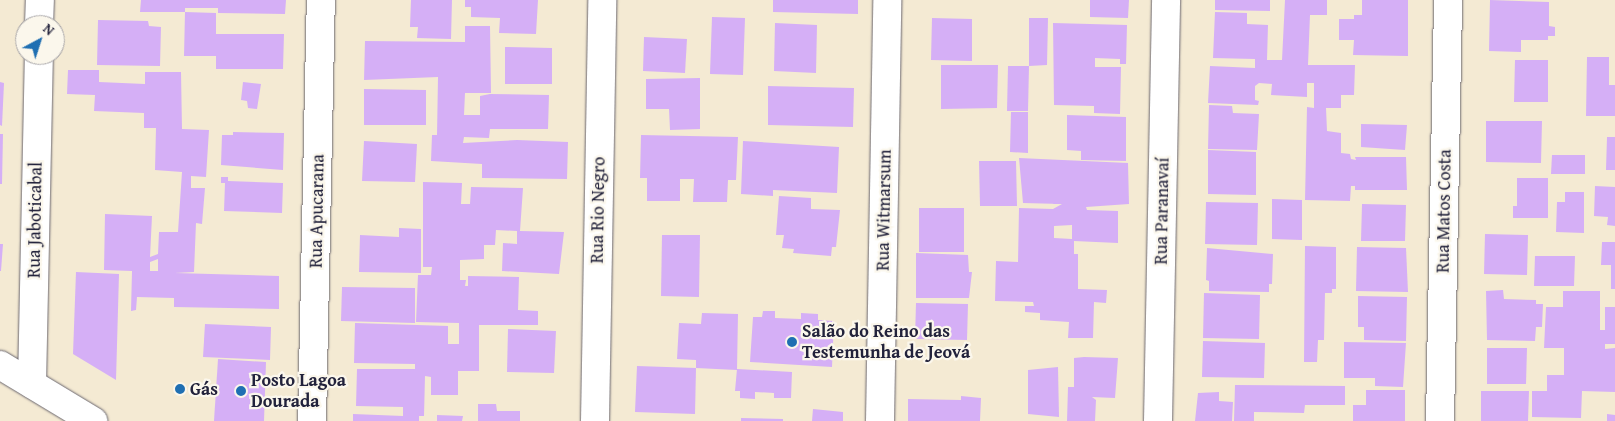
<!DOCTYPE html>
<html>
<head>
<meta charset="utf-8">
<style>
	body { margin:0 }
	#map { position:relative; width:1615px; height:421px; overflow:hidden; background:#f4ead3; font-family:"Gentium Book Plus",serif }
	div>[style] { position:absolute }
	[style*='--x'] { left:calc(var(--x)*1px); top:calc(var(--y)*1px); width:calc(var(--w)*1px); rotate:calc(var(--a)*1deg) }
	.building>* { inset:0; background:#d5aff6 }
	.roads { filter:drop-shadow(0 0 1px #6c6870) drop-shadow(0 0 1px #6c6870) }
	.street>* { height:28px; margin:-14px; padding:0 14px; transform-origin:14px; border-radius:14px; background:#fff }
	.secondary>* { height:28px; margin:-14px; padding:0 14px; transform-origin:14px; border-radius:14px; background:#fff }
	.dots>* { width:14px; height:14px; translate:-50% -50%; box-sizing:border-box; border:2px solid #fbf7ec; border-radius:50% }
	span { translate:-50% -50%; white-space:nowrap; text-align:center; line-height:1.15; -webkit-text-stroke:4.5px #fbf7ec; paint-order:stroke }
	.street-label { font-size:18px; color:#22223b }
	.poi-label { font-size:18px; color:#22223b; font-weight:700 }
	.left { translate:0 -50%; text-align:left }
	.north { position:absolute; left:15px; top:15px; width:50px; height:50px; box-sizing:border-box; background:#fbf7ec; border:1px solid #a4a2a5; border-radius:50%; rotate:40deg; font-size:14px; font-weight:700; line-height:20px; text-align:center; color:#22223b }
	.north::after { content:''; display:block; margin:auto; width:18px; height:22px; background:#1f6fb2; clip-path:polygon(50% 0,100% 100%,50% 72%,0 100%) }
</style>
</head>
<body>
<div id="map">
	<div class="building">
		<i style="clip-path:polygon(141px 0,286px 0,285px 14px,218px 13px,218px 8px,185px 8px,185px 12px,140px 12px)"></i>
		<i style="clip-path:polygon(411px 0,452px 0,451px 39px,417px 38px,418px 27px,410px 27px)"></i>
		<i style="clip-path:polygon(465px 0,538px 0,536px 34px,499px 33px,500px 18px,471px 17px,471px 7px,465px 7px)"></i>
		<i style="clip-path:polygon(773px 0,858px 0,858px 14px,773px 12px)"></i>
		<i style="clip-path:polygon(1090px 0,1129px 0,1128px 18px,1090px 17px)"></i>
		<i style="clip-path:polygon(1215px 0,1270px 0,1270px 11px,1215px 10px)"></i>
		<i style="clip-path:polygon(1285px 0,1327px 0,1327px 15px,1310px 15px,1308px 65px,1355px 65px,1354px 95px,1341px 95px,1341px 108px,1326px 108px,1327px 131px,1341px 133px,1341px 153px,1350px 154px,1351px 159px,1356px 160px,1355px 157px,1406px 157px,1407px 190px,1355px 190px,1355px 186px,1351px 186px,1350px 201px,1305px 200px,1307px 107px,1314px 108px,1314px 83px,1307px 83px,1307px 97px,1271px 95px,1272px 84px,1259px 83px,1255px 86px,1255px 100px,1259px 101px,1258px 105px,1208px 103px,1210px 66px,1255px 68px,1255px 59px,1213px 58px,1215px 12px,1247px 13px,1247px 24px,1268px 25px,1267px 60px,1282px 60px)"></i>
		<i style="clip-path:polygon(1362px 0,1408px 0,1408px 56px,1353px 55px,1354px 40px,1339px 40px,1339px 19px,1354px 19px,1354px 15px,1362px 15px)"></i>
		<i style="clip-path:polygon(1490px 0,1549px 2px,1549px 26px,1555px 27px,1555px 36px,1548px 36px,1548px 40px,1521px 40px,1521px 52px,1489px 51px)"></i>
		<i style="clip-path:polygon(185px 12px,216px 13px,216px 34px,284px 34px,283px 69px,216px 69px,216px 56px,184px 56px)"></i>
		<i style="clip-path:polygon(712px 17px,745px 18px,743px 75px,710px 74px)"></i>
		<i style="clip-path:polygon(932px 18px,972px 19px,972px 61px,931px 60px)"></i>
		<i style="clip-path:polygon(1029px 18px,1048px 18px,1047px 65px,1029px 66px)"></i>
		<i style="clip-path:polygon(98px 20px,148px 21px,149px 26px,161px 27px,160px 66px,97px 65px)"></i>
		<i style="clip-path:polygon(775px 23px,817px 25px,816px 73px,774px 71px)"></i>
		<i style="clip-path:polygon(1053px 23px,1127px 25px,1126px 64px,1120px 64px,1120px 59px,1095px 58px,1095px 67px,1121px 67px,1120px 114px,1094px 113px,1094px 106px,1054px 105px)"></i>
		<i style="clip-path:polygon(465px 26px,490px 26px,491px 93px,465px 93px,464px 115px,480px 115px,480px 96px,490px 94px,549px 95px,548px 129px,490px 129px,489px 138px,464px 137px,463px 143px,517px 140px,568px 142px,567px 179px,482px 178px,482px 164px,431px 161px,432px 135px,437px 135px,438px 77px,364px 80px,365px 41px,465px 42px)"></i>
		<i style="clip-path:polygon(644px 37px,687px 39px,685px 73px,643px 71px)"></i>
		<i style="clip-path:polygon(505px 47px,552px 48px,552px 84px,505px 84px)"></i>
		<i style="clip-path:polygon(1587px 57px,1609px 57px,1609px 85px,1615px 85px,1615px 116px,1586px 116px)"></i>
		<i style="clip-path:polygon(1515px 60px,1548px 60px,1548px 102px,1514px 102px)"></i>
		<i style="clip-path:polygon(941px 65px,998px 65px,997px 108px,941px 109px)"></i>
		<i style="clip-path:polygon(1008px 66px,1029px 66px,1028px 111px,1007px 111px)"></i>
		<i style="clip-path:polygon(evenodd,68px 70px,99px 70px,99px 82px,145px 84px,145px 72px,181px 72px,182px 129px,209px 130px,206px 177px,191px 176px,191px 188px,205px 188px,202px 224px,196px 223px,194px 272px,175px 273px,279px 276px,279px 309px,174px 307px,174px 298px,137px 297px,136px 310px,131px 311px,132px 271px,104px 270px,105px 214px,152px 216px,150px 257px,158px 254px,159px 232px,178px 232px,182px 172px,155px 170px,156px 128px,144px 128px,144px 113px,94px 111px,95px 95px,67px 94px,68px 70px,158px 259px,158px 271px,150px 271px,150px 262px,158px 259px)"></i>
		<i style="clip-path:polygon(700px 78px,700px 129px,670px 130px,669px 109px,646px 109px,646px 79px)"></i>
		<i style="clip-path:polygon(0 82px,4px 83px,2px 126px,0 125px)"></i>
		<i style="clip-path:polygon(243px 82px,261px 84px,257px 109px,248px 108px,247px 101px,241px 100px)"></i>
		<i style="clip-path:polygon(768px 86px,854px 88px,853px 127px,768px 125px)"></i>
		<i style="clip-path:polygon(364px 89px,426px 90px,426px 125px,364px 125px)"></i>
		<i style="clip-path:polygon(1209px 105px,1232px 106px,1233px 113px,1259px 114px,1257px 150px,1208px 149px)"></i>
		<i style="clip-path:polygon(1011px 112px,1028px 112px,1028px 153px,1010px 152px)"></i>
		<i style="clip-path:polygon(1067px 115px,1126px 117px,1126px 161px,1081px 160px,1081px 151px,1067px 150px)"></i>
		<i style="clip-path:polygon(1486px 121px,1542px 121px,1541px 163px,1486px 162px)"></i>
		<i style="clip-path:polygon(1361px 124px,1407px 125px,1405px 150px,1361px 147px)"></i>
		<i style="clip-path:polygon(233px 132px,284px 133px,283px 170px,221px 165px,222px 135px,233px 135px)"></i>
		<i style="clip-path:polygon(0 134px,3px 134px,2px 184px,0 184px)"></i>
		<i style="clip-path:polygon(641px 135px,738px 137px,736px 180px,728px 180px,727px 202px,693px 202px,694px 179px,680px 179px,680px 201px,647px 201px,647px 178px,640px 178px)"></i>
		<i style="clip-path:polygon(1607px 137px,1615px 137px,1615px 170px,1606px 170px)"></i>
		<i style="clip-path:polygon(364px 141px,417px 144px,415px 182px,362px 181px)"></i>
		<i style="clip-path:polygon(743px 141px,839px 147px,837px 193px,773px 190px,773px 196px,741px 194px)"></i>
		<i style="clip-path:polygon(1208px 150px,1256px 152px,1256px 195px,1208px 194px)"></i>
		<i style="clip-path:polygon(1552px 155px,1585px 155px,1585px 174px,1551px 174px)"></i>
		<i style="clip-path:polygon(evenodd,1019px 158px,1128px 163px,1129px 204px,1086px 207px,1087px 210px,1118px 211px,1118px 243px,1074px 241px,1074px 254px,1078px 254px,1078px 289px,1107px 290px,1106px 303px,1094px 302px,1093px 338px,1068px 338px,1069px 322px,1040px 320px,1040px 313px,1025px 312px,1025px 306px,1034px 306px,1033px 302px,995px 301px,996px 261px,1018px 262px,1019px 208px,1053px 209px,1062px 204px,1023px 203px,1019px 158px,1072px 225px,1072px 239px,1054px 238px,1054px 226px,1072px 225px)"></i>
		<i style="clip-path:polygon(979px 161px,1016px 161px,1017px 206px,980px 206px)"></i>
		<i style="clip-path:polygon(221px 177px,228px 177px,228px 181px,283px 183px,282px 213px,224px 211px,225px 183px,221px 183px)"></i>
		<i style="clip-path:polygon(1517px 178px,1548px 178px,1548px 218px,1513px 218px,1513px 206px,1517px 206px)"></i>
		<i style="clip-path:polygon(423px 182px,462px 183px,461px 204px,470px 204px,471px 187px,523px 188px,520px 231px,564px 232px,559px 274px,502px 271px,503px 243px,517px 244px,517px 231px,496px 230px,495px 245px,484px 245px,484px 259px,460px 260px,460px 280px,466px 280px,465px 286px,468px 286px,468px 276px,519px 277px,518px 310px,538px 311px,538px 325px,479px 325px,479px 371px,458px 371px,458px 395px,431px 395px,431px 377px,425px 376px,424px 416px,419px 416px,419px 421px,353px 421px,353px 414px,403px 416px,403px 407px,356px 406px,357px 369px,415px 369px,415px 364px,354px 363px,355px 323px,448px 326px,448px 344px,459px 344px,459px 323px,416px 322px,418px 275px,431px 275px,432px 267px,423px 267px)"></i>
		<i style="clip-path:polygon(1595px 186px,1615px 187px,1615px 226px,1607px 225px,1608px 217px,1594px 216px)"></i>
		<i style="clip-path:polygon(1565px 192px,1584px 192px,1584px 233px,1556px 232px,1557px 202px,1565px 202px)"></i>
		<i style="clip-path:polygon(779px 196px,811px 198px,811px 209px,840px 210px,836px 247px,832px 247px,831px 256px,793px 253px,794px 249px,782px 248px,784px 235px,776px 235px)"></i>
		<i style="clip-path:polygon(1272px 199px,1302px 200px,1302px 240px,1272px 239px)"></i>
		<i style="clip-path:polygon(1206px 202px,1258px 203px,1257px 245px,1205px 244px)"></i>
		<i style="clip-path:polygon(1362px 204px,1406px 205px,1405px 241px,1361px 241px)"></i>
		<i style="clip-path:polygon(919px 208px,964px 208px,964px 252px,919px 252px)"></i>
		<i style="clip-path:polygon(399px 228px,421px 229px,421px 273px,359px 272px,360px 235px,399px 237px)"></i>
		<i style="clip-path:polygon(1485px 234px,1528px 235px,1527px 275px,1484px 274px)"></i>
		<i style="clip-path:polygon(662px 235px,700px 235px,699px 297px,661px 296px)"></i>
		<i style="clip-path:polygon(1602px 242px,1615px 242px,1615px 289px,1611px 289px,1611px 265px,1601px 265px)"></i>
		<i style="clip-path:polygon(0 244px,3px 244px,1px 271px,0 271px)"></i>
		<i style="clip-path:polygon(1305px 246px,1336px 247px,1336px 289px,1332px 289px,1332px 293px,1325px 293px,1324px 340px,1318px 340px,1317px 362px,1304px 362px)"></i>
		<i style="clip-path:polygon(1357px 247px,1406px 248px,1408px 292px,1356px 291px)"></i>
		<i style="clip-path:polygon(1207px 248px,1273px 254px,1272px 284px,1269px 284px,1269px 292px,1209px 291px,1209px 281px,1206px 280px)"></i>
		<i style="clip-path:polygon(916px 253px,968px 255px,969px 272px,972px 272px,969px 298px,916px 298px)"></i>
		<i style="clip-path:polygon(1535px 256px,1575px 256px,1574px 286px,1534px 286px)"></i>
		<i style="clip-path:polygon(76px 272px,119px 274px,116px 380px,73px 354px)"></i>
		<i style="clip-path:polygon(342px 287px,415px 288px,415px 323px,341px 321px)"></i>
		<i style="clip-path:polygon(1503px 290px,1504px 299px,1536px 300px,1536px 304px,1543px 304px,1542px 327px,1536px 327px,1535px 341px,1487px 340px,1486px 291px)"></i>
		<i style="clip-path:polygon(1563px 291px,1600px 291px,1600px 330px,1605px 330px,1605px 307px,1615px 307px,1615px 344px,1605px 344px,1605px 349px,1615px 348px,1615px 392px,1582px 391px,1581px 418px,1532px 417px,1532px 391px,1547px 391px,1547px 375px,1564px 375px,1564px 348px,1544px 348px,1546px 307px,1563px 307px)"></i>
		<i style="clip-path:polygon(1204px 293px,1260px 295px,1259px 339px,1203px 338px)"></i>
		<i style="clip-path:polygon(1358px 296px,1407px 297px,1406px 341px,1364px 340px,1364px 327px,1358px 327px)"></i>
		<i style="clip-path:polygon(916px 303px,968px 304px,967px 340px,915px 339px)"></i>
		<i style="clip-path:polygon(763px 311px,775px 311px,775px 318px,801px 319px,801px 313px,818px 314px,818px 320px,834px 321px,832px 367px,750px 362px,753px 317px,762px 317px)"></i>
		<i style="clip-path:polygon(702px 313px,738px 314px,737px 370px,696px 368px,696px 360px,677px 359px,679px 323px,701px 324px)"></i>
		<i style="clip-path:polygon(205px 324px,271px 327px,270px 360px,203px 357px)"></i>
		<i style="clip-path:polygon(508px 329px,556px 331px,554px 373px,507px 372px)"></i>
		<i style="clip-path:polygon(1203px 341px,1265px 343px,1264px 378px,1202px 377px)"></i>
		<i style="clip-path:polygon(1344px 342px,1406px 343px,1403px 387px,1375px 386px,1375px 378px,1344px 378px)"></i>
		<i style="clip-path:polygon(1487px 348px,1527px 348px,1526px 384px,1487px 384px)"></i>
		<i style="clip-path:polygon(1084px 357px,1118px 358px,1115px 398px,1092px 397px,1096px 400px,1095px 421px,1067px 421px,1068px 387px,1074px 387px,1074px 358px)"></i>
		<i style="clip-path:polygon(218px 359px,266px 362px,264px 421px,214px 421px)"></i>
		<i style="clip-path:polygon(637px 366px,696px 368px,695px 414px,635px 412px)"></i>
		<i style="clip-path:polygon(1058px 367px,1059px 417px,1028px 414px,1028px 370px)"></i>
		<i style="clip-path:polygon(737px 369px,792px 372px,791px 398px,774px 398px,774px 393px,755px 392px,755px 399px,740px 398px,740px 391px,735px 391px)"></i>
		<i style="clip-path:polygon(1235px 385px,1345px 386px,1345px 405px,1305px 405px,1304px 413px,1254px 412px,1254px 421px,1234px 421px)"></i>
		<i style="clip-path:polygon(1366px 390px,1405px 390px,1405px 421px,1353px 421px,1353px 405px,1366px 405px)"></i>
		<i style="clip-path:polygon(1481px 391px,1529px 391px,1528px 421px,1481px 421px)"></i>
		<i style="clip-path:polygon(1219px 392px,1219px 401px,1233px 402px,1232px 421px,1195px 421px,1198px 393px)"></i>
		<i style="clip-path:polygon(961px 396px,981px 398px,980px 421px,908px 421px,908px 399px,961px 400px)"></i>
		<i style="clip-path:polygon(478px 404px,496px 404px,497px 411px,520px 411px,520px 421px,478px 421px)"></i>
		<i style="clip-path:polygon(813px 409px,843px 412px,843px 421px,812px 421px)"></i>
		<i style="clip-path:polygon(1607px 414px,1615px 415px,1615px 421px,1607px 421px)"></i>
		<i style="clip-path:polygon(437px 415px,463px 416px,462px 421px,437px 421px)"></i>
		<i style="clip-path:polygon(741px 418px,783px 419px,783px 421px,741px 421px)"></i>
	</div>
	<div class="roads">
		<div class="street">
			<i style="--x:39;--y:25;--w:25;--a:-88"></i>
			<i style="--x:32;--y:384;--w:329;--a:-88.8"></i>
			<i style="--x:312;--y:421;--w:421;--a:-88.8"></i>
			<i style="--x:595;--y:421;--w:421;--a:-89"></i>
			<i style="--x:880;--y:421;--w:421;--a:-89"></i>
			<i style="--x:1158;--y:421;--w:421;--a:-88.9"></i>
			<i style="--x:1440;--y:421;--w:421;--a:-88.9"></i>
		</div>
		<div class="secondary">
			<i style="--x:0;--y:365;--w:109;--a:31.1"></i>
		</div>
	</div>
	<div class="dots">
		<i style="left:792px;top:342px;background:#1f6fb2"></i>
		<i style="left:180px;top:389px;background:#1f6fb2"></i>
		<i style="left:241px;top:391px;background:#1f6fb2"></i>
	</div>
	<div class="street-label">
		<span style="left:598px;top:210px;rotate:-89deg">Rua Rio Negro</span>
		<span style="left:884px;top:210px;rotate:-89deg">Rua Witmarsum</span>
		<span style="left:317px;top:211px;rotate:-89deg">Rua Apucarana</span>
		<span style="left:1162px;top:211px;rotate:-89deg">Rua Paranavaí</span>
		<span style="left:1444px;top:211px;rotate:-89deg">Rua Matos Costa</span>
		<span style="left:35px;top:220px;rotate:-89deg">Rua Jaboticabal</span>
	</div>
	<div class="poi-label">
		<span class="left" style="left:802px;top:342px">Salão do Reino das<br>Testemunha de Jeová</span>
		<span class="left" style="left:251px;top:391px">Posto Lagoa<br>Dourada</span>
		<span class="left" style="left:190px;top:389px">Gás</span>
	</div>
	<div class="north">N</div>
</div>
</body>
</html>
